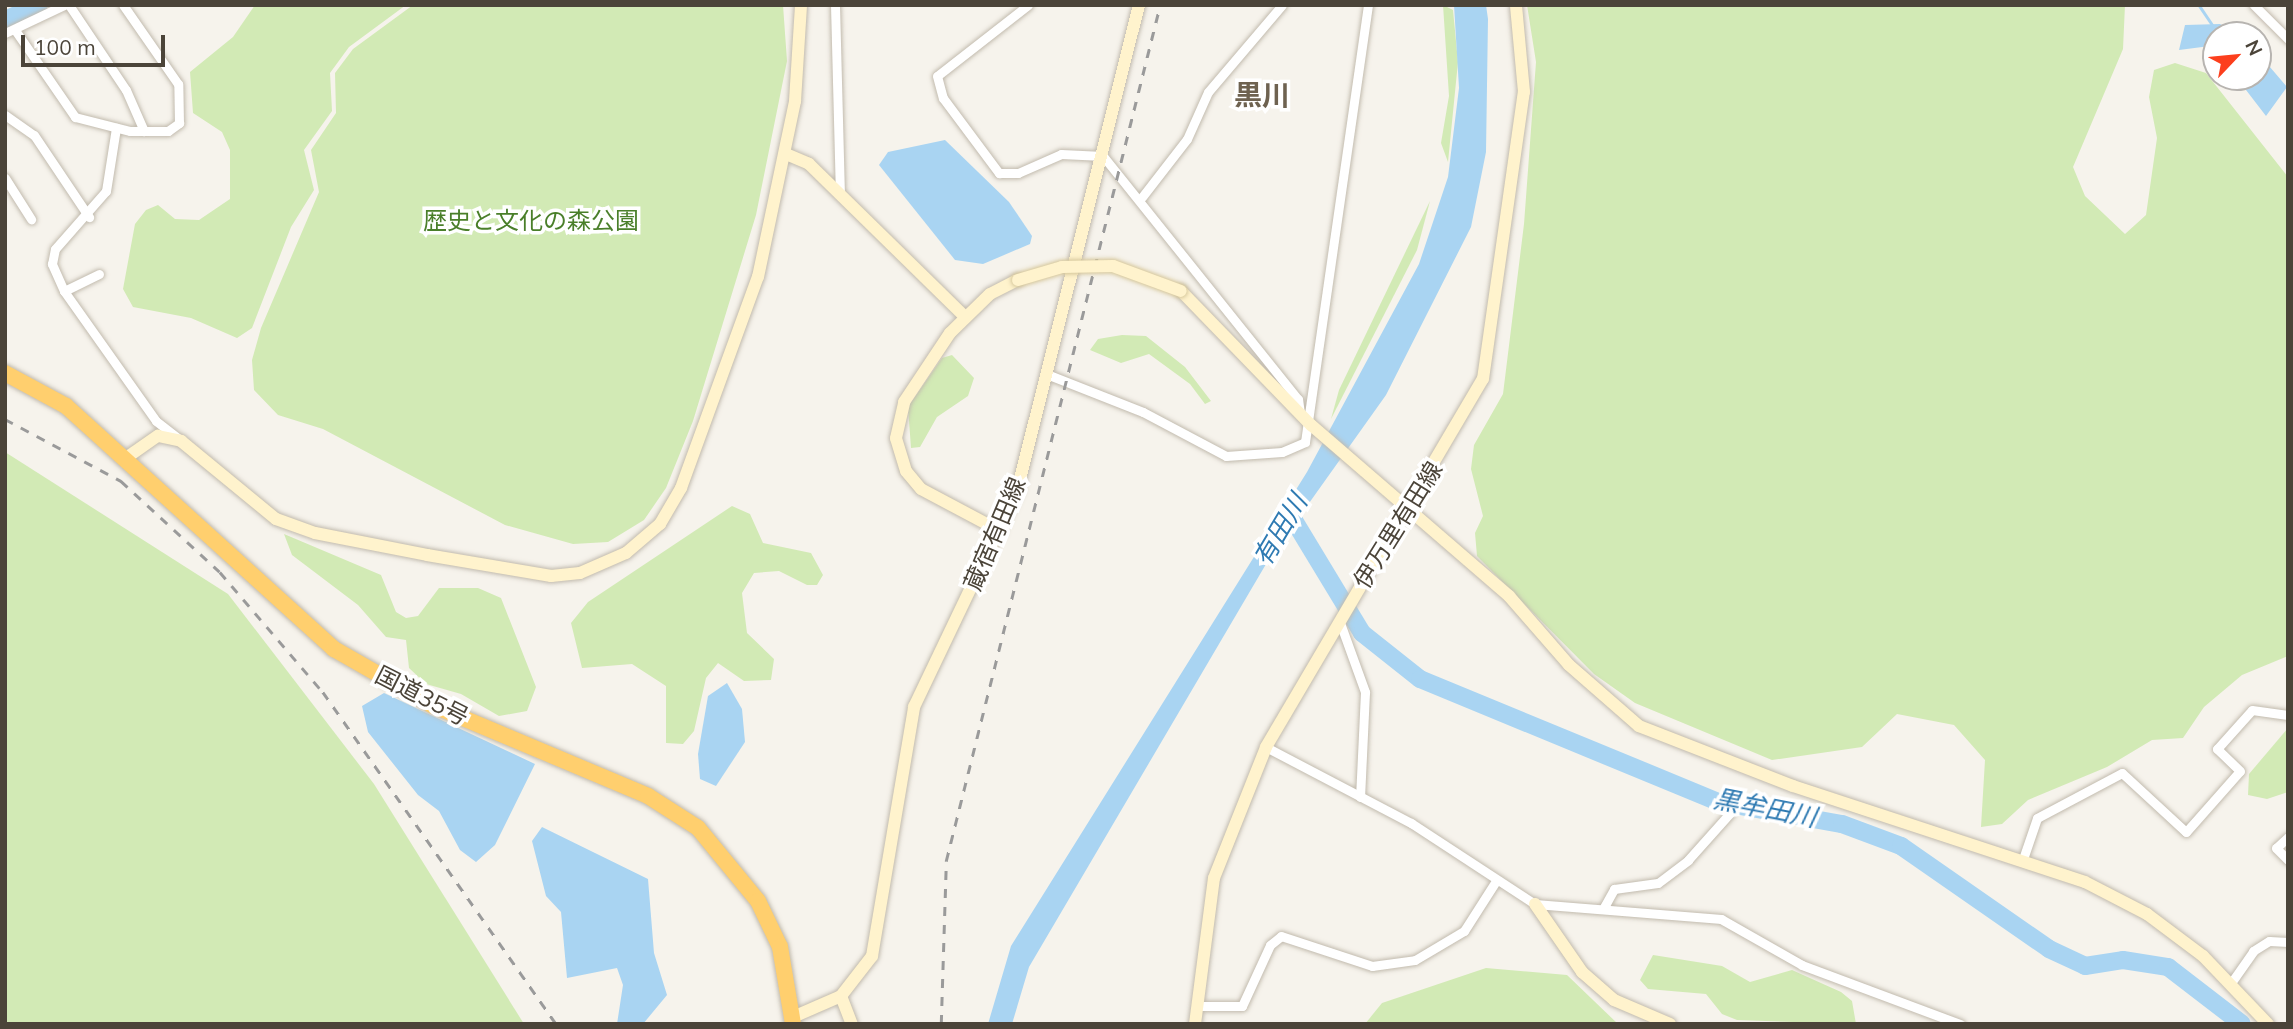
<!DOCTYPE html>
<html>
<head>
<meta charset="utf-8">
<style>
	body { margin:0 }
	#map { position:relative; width:2293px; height:1029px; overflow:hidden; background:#f6f3ec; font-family:Mulish,"Noto Sans JP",sans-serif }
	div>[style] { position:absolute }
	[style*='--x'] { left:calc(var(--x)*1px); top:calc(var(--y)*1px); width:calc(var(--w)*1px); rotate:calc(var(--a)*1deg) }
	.green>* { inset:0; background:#d2eab5 }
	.water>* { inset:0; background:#a9d4f2 }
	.stream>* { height:2.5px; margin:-1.25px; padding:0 1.25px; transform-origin:1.25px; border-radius:1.25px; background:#a9d4f2 }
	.river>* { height:18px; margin:-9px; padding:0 9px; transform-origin:9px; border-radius:9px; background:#a9d4f2 }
	.roads { filter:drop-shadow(0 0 2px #c2bbae) drop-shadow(0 0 2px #c2bbae) }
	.street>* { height:9px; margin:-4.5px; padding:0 4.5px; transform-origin:4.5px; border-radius:4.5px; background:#fff }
	.secondary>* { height:12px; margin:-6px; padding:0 6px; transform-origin:6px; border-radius:6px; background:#fff3cd }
	.highway>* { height:16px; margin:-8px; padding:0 8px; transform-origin:8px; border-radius:8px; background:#ffcf6e }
	.rail>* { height:2.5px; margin-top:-1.25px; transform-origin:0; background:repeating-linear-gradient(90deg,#9a9a9a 0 9px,transparent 0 18px) }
	.bridges { filter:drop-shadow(0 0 2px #d6c79b) drop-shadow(0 0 2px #d6c79b) }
	.secondary-bridge>* { height:12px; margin:-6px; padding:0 6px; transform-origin:6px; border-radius:6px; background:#fff3cd }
	span { translate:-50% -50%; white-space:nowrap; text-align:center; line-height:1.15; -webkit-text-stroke:7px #fff; paint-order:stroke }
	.park-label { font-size:24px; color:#4a7f2a }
	.street-label { font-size:24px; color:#4b4439 }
	.water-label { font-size:26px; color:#2e7ab2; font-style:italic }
	.quarter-label { font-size:28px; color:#6e6250; font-weight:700 }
	.frame { position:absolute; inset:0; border:7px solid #4b4439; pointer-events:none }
	.north { position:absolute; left:2202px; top:21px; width:70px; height:70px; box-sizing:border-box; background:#fff; border:2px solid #b7b4b0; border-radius:50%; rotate:64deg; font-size:19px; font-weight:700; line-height:28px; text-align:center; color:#4b4439 }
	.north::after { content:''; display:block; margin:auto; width:24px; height:32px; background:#fc3f1d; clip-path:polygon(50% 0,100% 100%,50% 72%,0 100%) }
	.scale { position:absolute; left:21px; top:35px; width:144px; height:32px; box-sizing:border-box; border:4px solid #4b4439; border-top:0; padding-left:9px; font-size:21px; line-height:24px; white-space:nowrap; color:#4b4439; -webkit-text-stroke:5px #fff; paint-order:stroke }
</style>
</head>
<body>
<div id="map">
	<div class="green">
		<i style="clip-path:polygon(255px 5px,406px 5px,349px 47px,330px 73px,332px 111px,304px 150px,314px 190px,291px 227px,252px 328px,237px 338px,191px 318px,133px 307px,123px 289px,135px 224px,146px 210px,158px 205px,175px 219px,199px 220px,230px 199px,230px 150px,222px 132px,193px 113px,190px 72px,233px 37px)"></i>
		<i style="clip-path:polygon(413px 5px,783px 5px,787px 61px,756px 215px,693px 421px,666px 488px,644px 520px,608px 542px,573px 544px,505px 525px,323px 429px,278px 415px,254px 390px,252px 360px,261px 328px,319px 192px,311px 150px,336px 113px,335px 73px,353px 49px)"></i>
		<i style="clip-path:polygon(1443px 5px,1453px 10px,1458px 62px,1448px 162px,1441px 143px,1449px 96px)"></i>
		<i style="clip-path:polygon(1527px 5px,2125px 5px,2123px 49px,2073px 167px,2085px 196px,2125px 234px,2146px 215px,2157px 138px,2149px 97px,2154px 70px,2175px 63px,2206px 73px,2288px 177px,2288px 656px,2242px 675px,2204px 707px,2183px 738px,2152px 740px,2107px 767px,2028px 800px,2002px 824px,1981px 827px,1985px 760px,1954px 725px,1897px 714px,1862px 747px,1772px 760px,1635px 703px,1594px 674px,1477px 556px,1475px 533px,1483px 516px,1471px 469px,1474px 445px,1503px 394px,1524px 224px,1536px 62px)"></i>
		<i style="clip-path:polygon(1430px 201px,1417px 250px,1331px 419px,1339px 390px)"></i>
		<i style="clip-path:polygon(1122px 335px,1146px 336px,1185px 367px,1211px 401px,1205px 404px,1190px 384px,1149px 354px,1121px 363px,1090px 350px,1098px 339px)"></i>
		<i style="clip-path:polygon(952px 355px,974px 378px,968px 396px,937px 417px,920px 447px,911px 448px,908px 407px,942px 358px)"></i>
		<i style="clip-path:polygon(5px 452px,228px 594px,374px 784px,524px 1024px,5px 1024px)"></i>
		<i style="clip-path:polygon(732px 506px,750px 514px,763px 543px,811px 553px,823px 575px,817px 585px,807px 585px,779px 571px,754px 573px,742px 593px,747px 633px,774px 659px,771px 680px,744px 681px,718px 663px,706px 678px,694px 731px,683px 744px,666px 743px,666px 686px,632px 664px,582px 668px,571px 623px,588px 602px)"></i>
		<i style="clip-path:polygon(284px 534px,381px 575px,396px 612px,406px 618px,418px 616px,439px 588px,478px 588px,501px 598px,536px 687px,527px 711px,499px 716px,461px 694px,426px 684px,409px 668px,406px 640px,386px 637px,358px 605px,292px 555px)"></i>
		<i style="clip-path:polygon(2288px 728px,2288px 792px,2267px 799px,2248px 795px,2249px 774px)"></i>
		<i style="clip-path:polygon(1653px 955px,1722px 966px,1750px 982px,1792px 970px,1841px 992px,1852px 1001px,1856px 1024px,1737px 1020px,1722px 1014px,1706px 994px,1648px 989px,1640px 980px)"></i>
		<i style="clip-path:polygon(1486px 968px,1567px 975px,1618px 1024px,1365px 1024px,1382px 1003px)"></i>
	</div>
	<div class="water">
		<i style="clip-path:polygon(1454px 5px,1486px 5px,1488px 19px,1486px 152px,1471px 227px,1386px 395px,1302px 513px,1302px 523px,1269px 559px,1029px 967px,1012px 1024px,988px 1024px,1011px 946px,1307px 472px,1419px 264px,1448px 177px,1459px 88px)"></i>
		<i style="clip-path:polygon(2220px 24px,2241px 35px,2216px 35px,2216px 54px,2210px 46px,2179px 50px,2185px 25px)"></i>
		<i style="clip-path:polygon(2258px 53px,2287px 87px,2266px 116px,2236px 77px,2258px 77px)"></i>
		<i style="clip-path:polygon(945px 140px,1009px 202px,1032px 236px,1030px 244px,983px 264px,955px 260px,879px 165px,888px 152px)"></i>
		<i style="clip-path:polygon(727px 683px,742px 709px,745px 742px,716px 786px,700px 779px,698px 754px,708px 696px)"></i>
		<i style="clip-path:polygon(384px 693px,535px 764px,495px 845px,476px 862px,460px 850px,439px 811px,418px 795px,368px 732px,362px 706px)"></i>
		<i style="clip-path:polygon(542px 827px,648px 879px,654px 953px,667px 995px,643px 1024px,617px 1024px,623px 985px,617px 968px,567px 978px,561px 912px,546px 896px,532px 841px)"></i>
	</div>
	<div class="stream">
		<i style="--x:2199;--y:5;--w:25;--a:56"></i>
	</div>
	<div class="river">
		<i style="--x:5;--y:20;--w:37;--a:-24"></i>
		<i style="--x:1290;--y:514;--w:139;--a:58.8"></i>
		<i style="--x:1362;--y:633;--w:74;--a:38.4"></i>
		<i style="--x:1420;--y:679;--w:322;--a:22.4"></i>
		<i style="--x:1718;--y:802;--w:126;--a:10.1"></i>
		<i style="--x:1842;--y:824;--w:63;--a:20.4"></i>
		<i style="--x:1901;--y:846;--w:180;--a:34.8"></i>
		<i style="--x:2049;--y:949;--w:40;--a:25"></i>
		<i style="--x:2085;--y:966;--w:38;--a:-9"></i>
		<i style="--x:2123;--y:960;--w:46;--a:8.8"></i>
		<i style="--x:2168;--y:967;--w:93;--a:37.6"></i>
	</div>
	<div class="roads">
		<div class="street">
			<i style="--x:69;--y:5;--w:102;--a:56.2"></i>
			<i style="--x:126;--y:90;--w:45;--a:66.3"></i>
			<i style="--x:835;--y:5;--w:190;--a:88.5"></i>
			<i style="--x:1028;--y:5;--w:115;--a:142"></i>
			<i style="--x:937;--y:76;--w:23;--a:75"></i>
			<i style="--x:943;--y:98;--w:94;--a:53.3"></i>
			<i style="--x:999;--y:173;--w:19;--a:0"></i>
			<i style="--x:1018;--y:173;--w:47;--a:-23.8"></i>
			<i style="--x:1061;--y:154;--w:42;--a:2.7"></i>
			<i style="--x:1103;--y:156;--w:312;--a:51.3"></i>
			<i style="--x:1298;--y:399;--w:14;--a:82"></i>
			<i style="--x:2254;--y:5;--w:48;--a:45"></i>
			<i style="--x:15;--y:30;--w:106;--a:55.4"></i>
			<i style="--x:75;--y:117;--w:57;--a:14.3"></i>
			<i style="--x:130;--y:131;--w:38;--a:0"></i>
			<i style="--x:168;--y:131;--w:14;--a:-36"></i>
			<i style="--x:179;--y:123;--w:39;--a:-91"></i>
			<i style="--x:178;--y:84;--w:96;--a:-124.8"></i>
			<i style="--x:5;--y:33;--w:65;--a:-25.4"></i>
			<i style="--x:5;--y:115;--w:35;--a:35"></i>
			<i style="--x:34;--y:135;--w:99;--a:56.1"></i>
			<i style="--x:5;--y:178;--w:49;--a:57.6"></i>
			<i style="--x:1142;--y:197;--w:73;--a:-52.2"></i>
			<i style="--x:1187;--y:139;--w:51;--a:-65.9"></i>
			<i style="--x:1208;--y:92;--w:114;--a:-49.6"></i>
			<i style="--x:99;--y:274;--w:39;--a:154"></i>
			<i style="--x:64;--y:291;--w:159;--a:54.7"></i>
			<i style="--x:156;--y:421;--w:31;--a:38"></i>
			<i style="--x:64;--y:291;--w:30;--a:-114"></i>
			<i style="--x:52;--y:264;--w:15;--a:-79"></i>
			<i style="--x:55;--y:249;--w:77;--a:-48.7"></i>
			<i style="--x:106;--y:191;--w:64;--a:-81"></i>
			<i style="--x:1049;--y:375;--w:101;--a:21.5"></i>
			<i style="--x:1143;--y:412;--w:94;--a:27.9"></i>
			<i style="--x:1226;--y:456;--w:56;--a:-4.1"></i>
			<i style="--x:1282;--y:452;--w:25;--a:-23"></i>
			<i style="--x:1305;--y:442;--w:442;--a:-81.8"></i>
			<i style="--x:1339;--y:620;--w:77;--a:70.1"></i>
			<i style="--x:1365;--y:692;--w:105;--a:92.7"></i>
			<i style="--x:1266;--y:747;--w:164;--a:27.7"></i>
			<i style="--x:1411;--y:823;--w:148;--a:33.2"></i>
			<i style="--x:1535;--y:904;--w:187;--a:4.6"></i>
			<i style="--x:1721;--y:919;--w:93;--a:29.6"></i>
			<i style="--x:1802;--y:965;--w:169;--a:20.5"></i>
			<i style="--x:2288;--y:837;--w:16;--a:137"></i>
			<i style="--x:2276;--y:848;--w:17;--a:45"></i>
			<i style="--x:2023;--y:859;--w:43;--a:-71.1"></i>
			<i style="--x:2037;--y:818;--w:96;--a:-27.9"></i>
			<i style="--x:2122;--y:773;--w:87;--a:42.7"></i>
			<i style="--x:2186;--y:832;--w:81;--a:-48.5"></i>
			<i style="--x:2240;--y:771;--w:32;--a:-136"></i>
			<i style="--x:2217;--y:749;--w:52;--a:-48.1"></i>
			<i style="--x:2252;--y:710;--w:36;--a:8"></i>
			<i style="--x:1603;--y:909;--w:23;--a:-61"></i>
			<i style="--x:1614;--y:889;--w:44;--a:-7.8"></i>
			<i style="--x:1658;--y:883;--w:38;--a:-37"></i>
			<i style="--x:1688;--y:860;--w:63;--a:-48.2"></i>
			<i style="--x:2231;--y:983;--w:39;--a:-55"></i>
			<i style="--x:2253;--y:951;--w:19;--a:-32"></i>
			<i style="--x:2269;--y:941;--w:19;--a:3"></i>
			<i style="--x:1197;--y:1006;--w:45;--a:0"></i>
			<i style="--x:1242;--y:1006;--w:67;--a:-65.3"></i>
			<i style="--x:1270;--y:945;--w:14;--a:-39"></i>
			<i style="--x:1281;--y:936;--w:96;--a:18.2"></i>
			<i style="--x:1372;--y:966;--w:43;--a:-7.9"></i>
			<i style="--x:1415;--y:960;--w:57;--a:-30.6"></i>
			<i style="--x:1464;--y:931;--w:59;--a:-57.4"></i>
		</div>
		<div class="secondary">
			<i style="--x:786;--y:154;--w:25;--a:23"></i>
			<i style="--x:809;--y:164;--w:219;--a:44.4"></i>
			<i style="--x:1181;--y:291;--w:187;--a:45.9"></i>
			<i style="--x:1311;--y:425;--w:262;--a:40.8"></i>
			<i style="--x:1509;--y:596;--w:91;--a:49"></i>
			<i style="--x:1569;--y:665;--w:93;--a:41.1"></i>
			<i style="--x:1639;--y:726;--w:165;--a:21.3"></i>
			<i style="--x:1793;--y:786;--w:307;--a:18.2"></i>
			<i style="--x:2085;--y:882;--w:70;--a:27.3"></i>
			<i style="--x:2147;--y:914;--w:70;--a:36.9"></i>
			<i style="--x:2203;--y:956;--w:94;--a:46.3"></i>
			<i style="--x:126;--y:458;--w:39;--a:-35"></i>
			<i style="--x:158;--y:436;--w:24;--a:12"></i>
			<i style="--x:181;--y:441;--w:123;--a:39.4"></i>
			<i style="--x:276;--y:519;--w:41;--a:19.7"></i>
			<i style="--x:315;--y:533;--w:114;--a:11.1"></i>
			<i style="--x:427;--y:555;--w:126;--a:9.6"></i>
			<i style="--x:551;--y:576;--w:29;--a:-6"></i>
			<i style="--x:580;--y:573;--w:50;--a:-23.5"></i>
			<i style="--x:626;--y:553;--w:45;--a:-40.5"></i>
			<i style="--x:660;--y:524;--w:42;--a:-59.7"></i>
			<i style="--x:681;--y:488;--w:225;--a:-70"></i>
			<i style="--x:758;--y:277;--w:180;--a:-78.1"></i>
			<i style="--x:795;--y:101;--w:96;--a:-86.4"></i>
			<i style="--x:1000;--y:531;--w:89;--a:-152"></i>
			<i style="--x:921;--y:489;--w:23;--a:-130"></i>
			<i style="--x:906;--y:471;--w:34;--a:-107"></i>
			<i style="--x:896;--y:438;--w:37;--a:-77"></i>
			<i style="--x:904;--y:402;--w:83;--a:-56.3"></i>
			<i style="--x:950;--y:333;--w:56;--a:-44.3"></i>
			<i style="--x:990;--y:294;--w:31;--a:-27"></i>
			<i style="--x:1535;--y:904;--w:83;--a:55.3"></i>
			<i style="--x:1582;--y:972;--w:43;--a:41.2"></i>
			<i style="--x:1614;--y:1000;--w:61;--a:23.2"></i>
			<i style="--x:841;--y:996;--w:30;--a:69"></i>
			<i style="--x:793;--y:1017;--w:52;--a:-23.6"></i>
			<i style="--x:841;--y:996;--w:51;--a:-52.2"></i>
			<i style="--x:872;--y:956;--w:253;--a:-80.4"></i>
			<i style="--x:914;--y:707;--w:239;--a:-64.5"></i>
			<i style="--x:1017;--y:491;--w:501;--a:-75.91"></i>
			<i style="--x:1195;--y:1024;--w:147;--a:-82.6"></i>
			<i style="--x:1214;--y:878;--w:141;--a:-68.3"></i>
			<i style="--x:1266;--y:747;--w:427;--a:-59.5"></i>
			<i style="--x:1483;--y:379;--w:290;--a:-81.9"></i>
			<i style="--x:1524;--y:92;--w:87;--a:-95.3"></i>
		</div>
		<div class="highway">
			<i style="--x:5;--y:373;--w:69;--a:28.4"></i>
			<i style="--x:66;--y:406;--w:362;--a:42.2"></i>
			<i style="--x:334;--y:649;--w:113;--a:29.7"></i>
			<i style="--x:432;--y:705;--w:234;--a:22.8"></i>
			<i style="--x:648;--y:796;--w:59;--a:32.6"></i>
			<i style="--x:698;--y:828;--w:94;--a:50.6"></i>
			<i style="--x:758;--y:901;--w:51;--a:64.4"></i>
			<i style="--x:780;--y:947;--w:78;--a:80.4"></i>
		</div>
	</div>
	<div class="rail">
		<i style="--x:5;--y:419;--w:132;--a:28.1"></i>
		<i style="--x:121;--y:481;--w:134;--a:42.6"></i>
		<i style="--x:220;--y:572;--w:158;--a:49.4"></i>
		<i style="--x:323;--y:692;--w:406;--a:54.9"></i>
		<i style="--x:941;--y:1024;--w:163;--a:-88.2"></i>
		<i style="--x:946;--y:861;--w:882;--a:-75.96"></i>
	</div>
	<div class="bridges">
		<div class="secondary-bridge">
			<i style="--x:1018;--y:280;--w:46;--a:-16.5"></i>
			<i style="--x:1062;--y:267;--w:51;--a:-1.1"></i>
			<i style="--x:1113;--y:266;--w:72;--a:20.2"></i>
		</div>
	</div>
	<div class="park-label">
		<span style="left:531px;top:221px">歴史と文化の森公園</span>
	</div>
	<div class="street-label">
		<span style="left:1398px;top:525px;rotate:-58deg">伊万里有田線</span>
		<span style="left:995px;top:534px;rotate:-67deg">蔵宿有田線</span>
		<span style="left:422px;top:696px;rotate:27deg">国道35号</span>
	</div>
	<div class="water-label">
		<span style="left:1280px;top:530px;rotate:-59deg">有田川</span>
		<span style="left:1765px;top:808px;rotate:11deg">黒牟田川</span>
	</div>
	<div class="quarter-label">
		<span style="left:1262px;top:95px">黒川</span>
	</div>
	<div class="frame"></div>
	<div class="north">N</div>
	<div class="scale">100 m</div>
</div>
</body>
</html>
